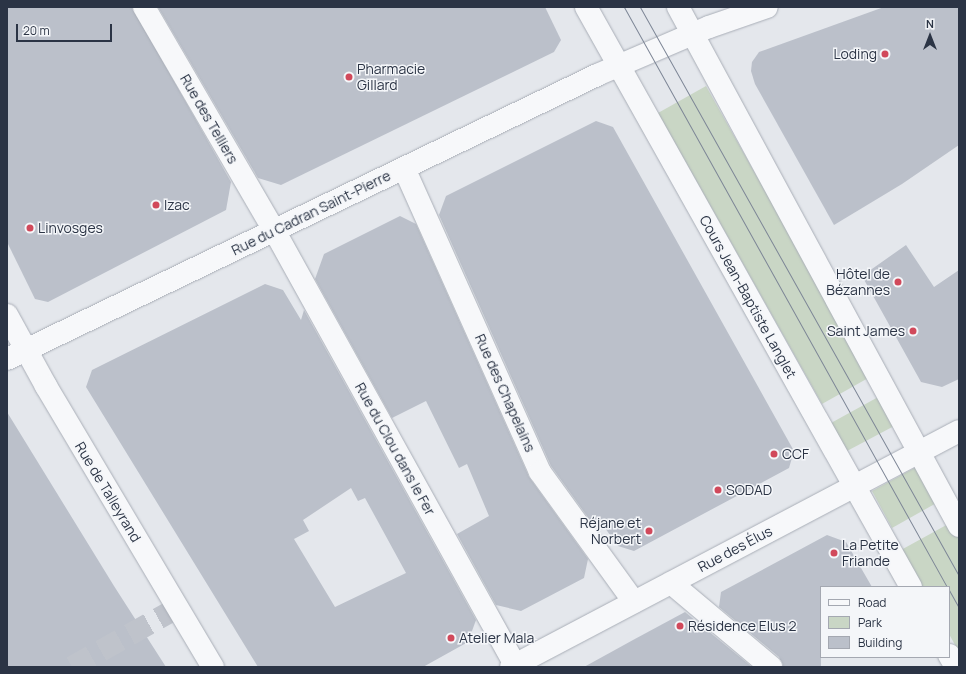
<!DOCTYPE html>
<html>
<head>
<meta charset="utf-8">
<style>
	body { margin:0 }
	#map { position:relative; width:966px; height:674px; overflow:hidden; background:#e4e7ec; font-family:Manrope,sans-serif }
	div>[style] { position:absolute }
	[style*='--x'] { left:calc(var(--x)*1px); top:calc(var(--y)*1px); width:calc(var(--w)*1px); rotate:calc(var(--a)*1deg) }
	.green>* { inset:0; background:#c9d6c5 }
	.building>* { inset:0; background:#bbc0ca }
	.street-tunnel>* { height:22px; margin-top:-11px; transform-origin:0; background:repeating-linear-gradient(90deg,#bfc3cb 0 22px,transparent 0 33px) }
	.roads { filter:drop-shadow(0 0 1px #a9aeb7) drop-shadow(0 0 1px #a9aeb7) }
	.street>* { height:22px; margin:-11px; padding:0 11px; transform-origin:11px; border-radius:11px; background:#f7f8fa }
	.tram>* { height:1px; margin:-0.5px; padding:0 0.5px; transform-origin:0.5px; border-radius:0.5px; background:#7d8696 }
	.dots>* { width:11px; height:11px; translate:-50% -50%; box-sizing:border-box; border:2px solid #f4f6f9; border-radius:50% }
	span { translate:-50% -50%; white-space:nowrap; text-align:center; line-height:1.15; -webkit-text-stroke:3px #f4f6f9; paint-order:stroke }
	.poi-label { font-size:14px; color:#2b3445 }
	.right { translate:-100% -50%; text-align:right }
	.left { translate:0 -50%; text-align:left }
	.street-label { font-size:14px; color:#2b3445 }
	.frame { position:absolute; inset:0; border:8px solid #2b3445; pointer-events:none }
	.legend { position:absolute; left:820px; top:586px; width:130px; height:72px; box-sizing:border-box; background:#f4f6f9; border:1px solid #a4a8b1; margin:0; padding:5px 7px; list-style:none; font-size:12px; color:#2b3445 }
	.legend li { display:flex; align-items:center; gap:8px; height:20px }
	.legend b { width:20px; border:1px solid #a4a8b1 }
	.north { position:absolute; left:910px; top:16px; width:40px; height:40px; -webkit-text-stroke:3px #f4f6f9; paint-order:stroke; rotate:0deg; font-size:11px; font-weight:700; line-height:16px; text-align:center; color:#2b3445 }
	.north::after { content:''; display:block; margin:auto; width:14px; height:18px; background:#2b3445; clip-path:polygon(50% 0,100% 100%,50% 72%,0 100%) }
	.scale { position:absolute; left:16px; top:24px; width:96px; height:18px; box-sizing:border-box; border:2px solid #2b3445; border-top:0; padding-left:5px; font-size:12px; line-height:14px; white-space:nowrap; color:#2b3445; -webkit-text-stroke:3px #f4f6f9; paint-order:stroke }
</style>
</head>
<body>
<div id="map">
	<div class="green">
		<i style="clip-path:polygon(706px 86px,870px 377px,822px 404px,658px 113px)"></i>
		<i style="clip-path:polygon(880px 396px,896px 425px,847px 451px,831px 423px)"></i>
		<i style="clip-path:polygon(920px 465px,940px 501px,892px 528px,872px 491px)"></i>
		<i style="clip-path:polygon(950px 523px,959px 538px,959px 652px,949px 634px,949px 587px,922px 587px,901px 550px)"></i>
	</div>
	<div class="building">
		<i style="clip-path:polygon(7px 7px,132px 7px,231px 182px,226px 210px,48px 302px,35px 299px,7px 242px)"></i>
		<i style="clip-path:polygon(158px 7px,545px 7px,561px 40px,554px 52px,281px 185px,258px 178px)"></i>
		<i style="clip-path:polygon(884px 7px,959px 7px,959px 145px,902px 184px,834px 225px,755px 84px,751px 71px,752px 62px,759px 52px)"></i>
		<i style="clip-path:polygon(596px 121px,613px 127px,794px 451px,789px 468px,634px 551px,618px 546px,597px 517px,595px 527px,551px 466px,439px 215px,446px 196px)"></i>
		<i style="clip-path:polygon(400px 216px,416px 224px,529px 477px,588px 559px,584px 578px,521px 611px,496px 605px,457px 534px,489px 516px,467px 464px,459px 468px,426px 401px,392px 418px,315px 279px,324px 254px)"></i>
		<i style="clip-path:polygon(906px 245px,934px 287px,959px 270px,959px 379px,942px 387px,921px 382px,862px 276px)"></i>
		<i style="clip-path:polygon(evenodd,265px 284px,283px 290px,301px 320px,304px 310px,476px 620px,468px 642px,423px 667px,258px 667px,86px 387px,92px 370px,265px 284px,351px 488px,358px 501px,365px 498px,406px 573px,335px 607px,294px 539px,309px 531px,303px 520px,351px 488px)"></i>
		<i style="clip-path:polygon(7px 412px,114px 586px,166px 667px,7px 667px)"></i>
		<i style="clip-path:polygon(827px 535px,846px 542px,872px 587px,821px 587px,821px 667px,783px 667px,779px 657px,719px 607px,721px 592px)"></i>
		<i style="clip-path:polygon(685px 612px,752px 667px,584px 667px,633px 640px)"></i>
	</div>
	<div class="street-tunnel">
		<i style="--x:72;--y:667;--w:120;--a:-29.3"></i>
	</div>
	<div class="roads">
		<div class="street">
			<i style="--x:144;--y:7;--w:258;--a:59.8"></i>
			<i style="--x:274;--y:230;--w:500;--a:61"></i>
			<i style="--x:586;--y:7;--w:665;--a:60.74"></i>
			<i style="--x:678;--y:7;--w:590;--a:61.57"></i>
			<i style="--x:404;--y:168;--w:333;--a:65.9"></i>
			<i style="--x:540;--y:472;--w:160;--a:54.1"></i>
			<i style="--x:7;--y:315;--w:81;--a:61.2"></i>
			<i style="--x:46;--y:386;--w:327;--a:59.3"></i>
			<i style="--x:7;--y:359;--w:655;--a:-25.7"></i>
			<i style="--x:597;--y:75;--w:122;--a:-23.2"></i>
			<i style="--x:709;--y:27;--w:61;--a:-19"></i>
			<i style="--x:671;--y:583;--w:131;--a:40"></i>
			<i style="--x:949;--y:655;--w:14;--a:60"></i>
			<i style="--x:511;--y:667;--w:506;--a:-27.78"></i>
		</div>
	</div>
	<div class="tram">
		<i style="--x:624;--y:7;--w:664;--a:60.89"></i>
		<i style="--x:640;--y:7;--w:652;--a:60.72"></i>
		<i style="--x:949;--y:590;--w:21;--a:61"></i>
	</div>
	<div class="dots">
		<i style="left:885px;top:54px;background:#d1495b"></i>
		<i style="left:349px;top:77px;background:#d1495b"></i>
		<i style="left:156px;top:205px;background:#d1495b"></i>
		<i style="left:30px;top:228px;background:#d1495b"></i>
		<i style="left:898px;top:282px;background:#d1495b"></i>
		<i style="left:913px;top:331px;background:#d1495b"></i>
		<i style="left:774px;top:454px;background:#d1495b"></i>
		<i style="left:718px;top:490px;background:#d1495b"></i>
		<i style="left:649px;top:531px;background:#d1495b"></i>
		<i style="left:834px;top:553px;background:#d1495b"></i>
		<i style="left:680px;top:626px;background:#d1495b"></i>
		<i style="left:451px;top:638px;background:#d1495b"></i>
	</div>
	<div class="poi-label">
		<span class="right" style="left:877px;top:54px">Loding</span>
		<span class="left" style="left:357px;top:77px">Pharmacie<br>Gillard</span>
		<span class="left" style="left:164px;top:205px">Izac</span>
		<span class="left" style="left:38px;top:228px">Linvosges</span>
		<span class="right" style="left:890px;top:282px">Hôtel de<br>Bézannes</span>
		<span class="right" style="left:905px;top:331px">Saint James</span>
		<span class="left" style="left:782px;top:454px">CCF</span>
		<span class="left" style="left:726px;top:490px">SODAD</span>
		<span class="right" style="left:641px;top:531px">Réjane et<br>Norbert</span>
		<span class="left" style="left:842px;top:553px">La Petite<br>Friande</span>
		<span class="left" style="left:688px;top:626px">Résidence Elus 2</span>
		<span class="left" style="left:459px;top:638px">Atelier Mala</span>
	</div>
	<div class="street-label">
		<span style="left:209px;top:119px;rotate:60deg">Rue des Telliers</span>
		<span style="left:311px;top:213px;rotate:-26deg">Rue du Cadran Saint-Pierre</span>
		<span style="left:748px;top:297px;rotate:61deg">Cours Jean-Baptiste Langlet</span>
		<span style="left:505px;top:393px;rotate:66deg">Rue des Chapelains</span>
		<span style="left:395px;top:449px;rotate:61deg">Rue du Clou dans le Fer</span>
		<span style="left:108px;top:492px;rotate:59deg">Rue de Talleyrand</span>
		<span style="left:735px;top:549px;rotate:-28deg">Rue des Élus</span>
	</div>
	<div class="frame"></div>
	<ul class="legend">
	<li><b style="height:5px;background:#f7f8fa"></b>Road</li>
	<li><b style="height:11px;background:#c9d6c5"></b>Park</li>
	<li><b style="height:11px;background:#bbc0ca"></b>Building</li>
	</ul>
	<div class="north">N</div>
	<div class="scale">20 m</div>
</div>
</body>
</html>
